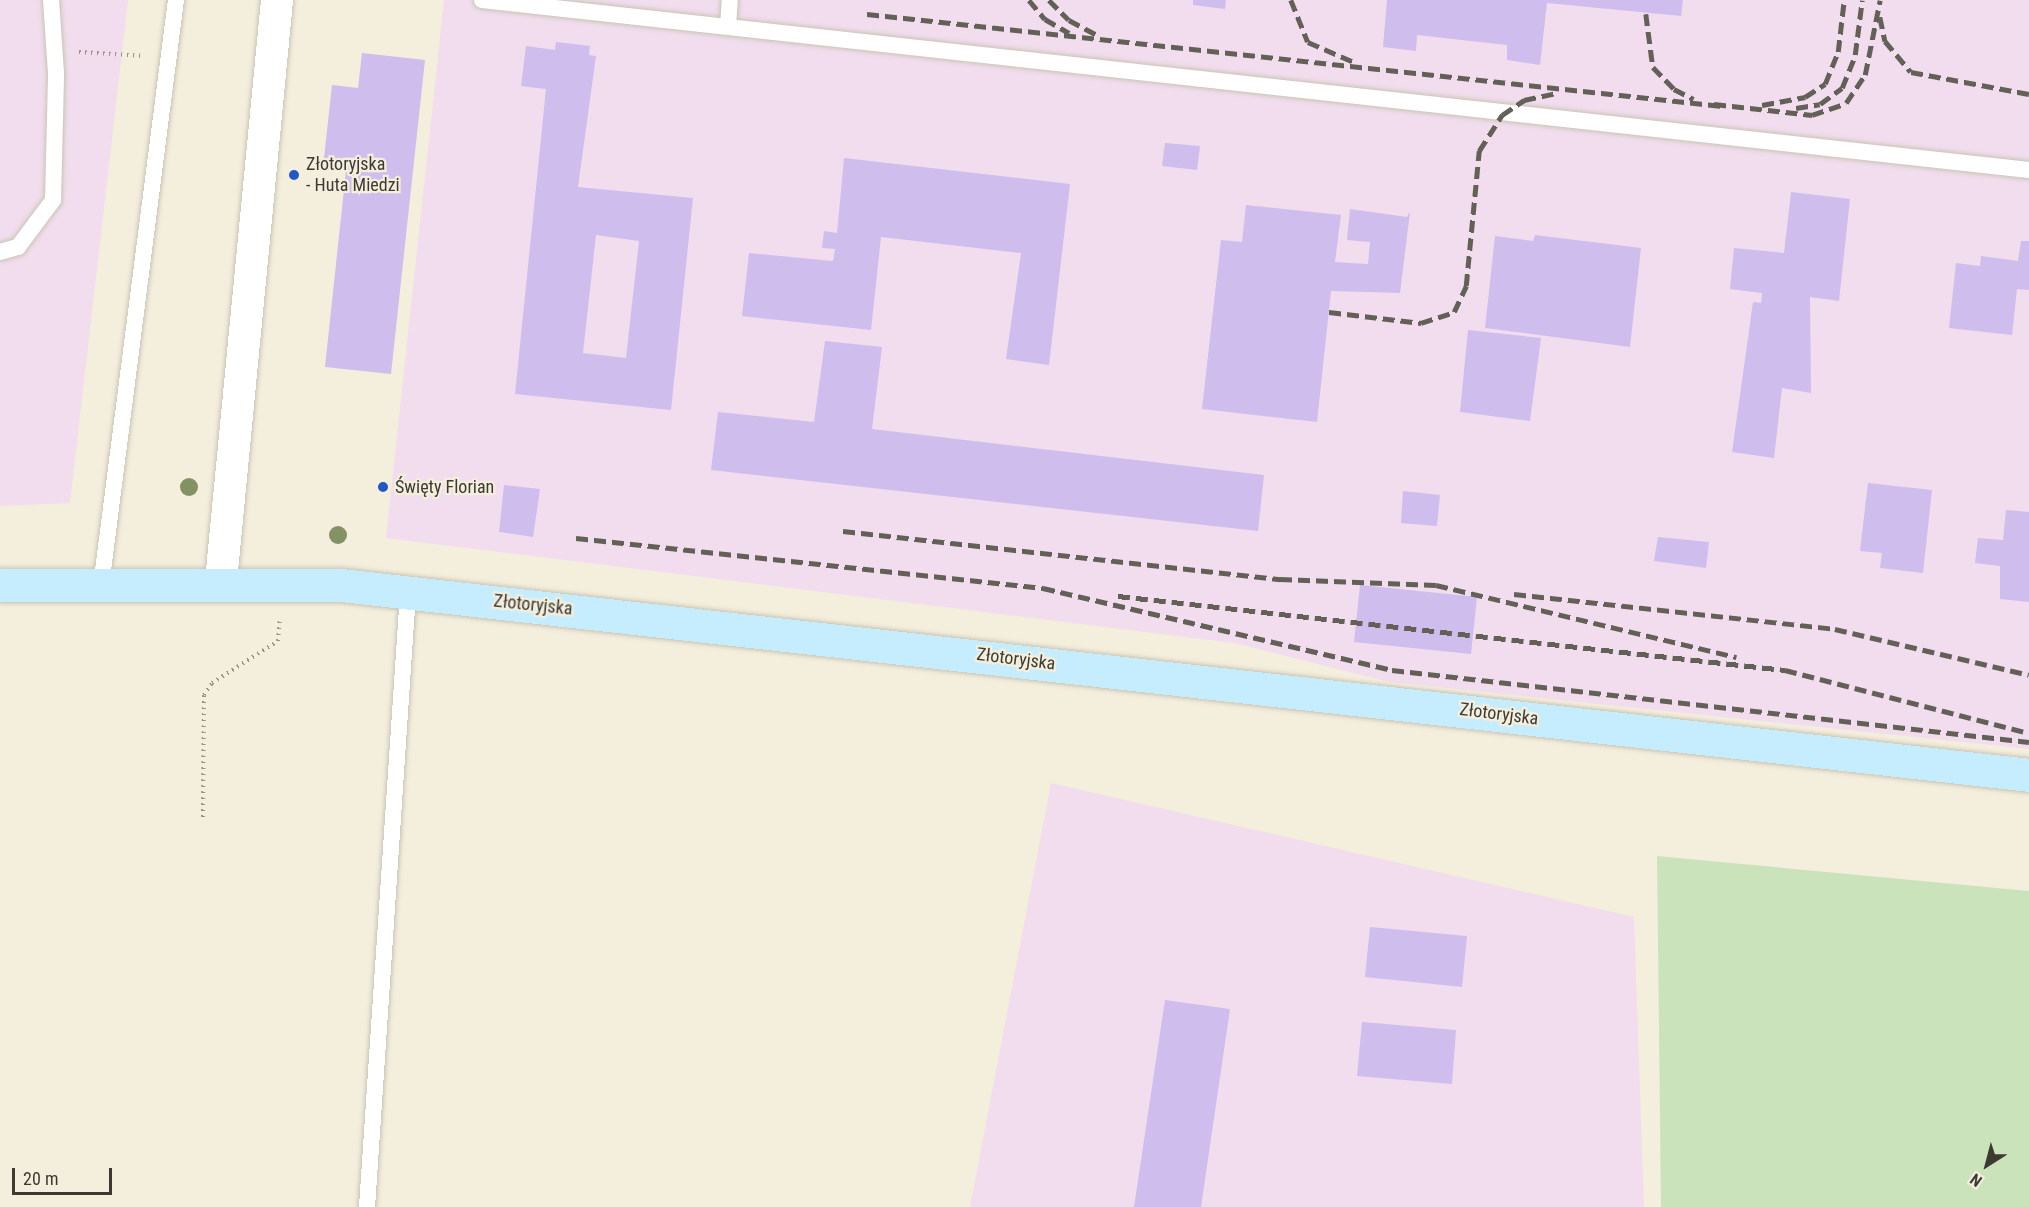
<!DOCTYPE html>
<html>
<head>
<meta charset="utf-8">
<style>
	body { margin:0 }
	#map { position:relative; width:2029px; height:1207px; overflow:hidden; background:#f4eedd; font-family:"Roboto Condensed",sans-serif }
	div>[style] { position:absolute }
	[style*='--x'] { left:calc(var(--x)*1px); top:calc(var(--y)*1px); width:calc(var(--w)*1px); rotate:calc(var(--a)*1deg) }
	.industrial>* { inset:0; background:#f1dded }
	.green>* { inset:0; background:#cae3bb }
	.building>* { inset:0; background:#cfbdee }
	.path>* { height:4px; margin-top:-2px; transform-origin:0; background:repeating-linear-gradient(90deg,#979387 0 1.5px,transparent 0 6px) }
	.roads { filter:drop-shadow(0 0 2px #c9c4b4) drop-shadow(0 0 2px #c9c4b4) }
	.service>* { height:16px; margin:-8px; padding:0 8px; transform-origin:8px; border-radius:8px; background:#fff }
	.minor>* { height:32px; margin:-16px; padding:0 16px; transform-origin:16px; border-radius:16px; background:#fff }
	.secondary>* { height:33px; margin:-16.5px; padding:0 16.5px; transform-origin:16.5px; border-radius:16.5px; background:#c6edfe }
	.rail>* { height:4.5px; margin-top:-2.25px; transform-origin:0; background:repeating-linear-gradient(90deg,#636057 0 12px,transparent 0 18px) }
	.trees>* { width:18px; height:18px; margin:-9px; border-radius:50%; background:#829263 }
	.dots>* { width:16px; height:16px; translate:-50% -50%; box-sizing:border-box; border:3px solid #f4eedd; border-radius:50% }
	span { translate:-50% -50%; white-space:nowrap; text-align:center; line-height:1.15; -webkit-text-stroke:4.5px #f4eedd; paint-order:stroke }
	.poi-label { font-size:18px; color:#3c3a33 }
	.left { translate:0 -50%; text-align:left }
	.street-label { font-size:18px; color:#3c3a33 }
	.north { position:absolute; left:1957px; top:1135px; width:60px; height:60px; -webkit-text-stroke:4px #f4eedd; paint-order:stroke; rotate:216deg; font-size:16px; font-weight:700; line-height:24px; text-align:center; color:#3c3a33 }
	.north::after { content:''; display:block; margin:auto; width:21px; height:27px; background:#3c3a33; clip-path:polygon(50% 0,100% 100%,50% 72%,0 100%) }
	.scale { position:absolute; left:12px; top:1168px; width:100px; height:27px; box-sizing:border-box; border:3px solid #3c3a33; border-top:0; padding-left:8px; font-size:18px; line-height:21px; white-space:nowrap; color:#3c3a33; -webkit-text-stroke:4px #f4eedd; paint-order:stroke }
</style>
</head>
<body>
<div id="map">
	<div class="industrial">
		<i style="clip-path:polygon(0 0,128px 0,70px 503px,0 506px)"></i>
		<i style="clip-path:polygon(444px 0,2029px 0,2029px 749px,1389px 682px,1234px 643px,386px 538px)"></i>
		<i style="clip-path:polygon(1051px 783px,1634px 917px,1644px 1207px,970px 1207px)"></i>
	</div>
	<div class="green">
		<i style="clip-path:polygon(1657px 856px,2029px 891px,2029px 1207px,1661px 1207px)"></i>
	</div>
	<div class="building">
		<i style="clip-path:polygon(1193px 0,1226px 0,1225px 9px,1193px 5px)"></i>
		<i style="clip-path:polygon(1387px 0,1683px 0,1681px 16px,1547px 3px,1540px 65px,1507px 60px,1507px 45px,1417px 35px,1416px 51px,1383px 47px)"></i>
		<i style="clip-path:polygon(evenodd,556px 42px,590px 46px,589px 55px,596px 56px,578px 187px,693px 198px,671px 410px,515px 394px,546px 89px,521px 86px,526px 46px,555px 50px,556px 42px,596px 235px,639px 241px,626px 358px,583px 353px,596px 235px)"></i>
		<i style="clip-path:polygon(362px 53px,425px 60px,391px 374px,325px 367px,347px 161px,324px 158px,332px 85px,358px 88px)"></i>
		<i style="clip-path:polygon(1165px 143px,1200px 146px,1197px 170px,1162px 166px)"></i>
		<i style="clip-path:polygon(844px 158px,1070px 184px,1049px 365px,1006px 359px,1021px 253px,881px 237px,871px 330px,742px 316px,749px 253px,833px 261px,835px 249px,822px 248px,824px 231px,837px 233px)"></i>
		<i style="clip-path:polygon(1791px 192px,1850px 199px,1839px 301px,1810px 297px,1811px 393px,1782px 388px,1774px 458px,1732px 452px,1753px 302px,1761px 303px,1762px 293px,1730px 289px,1734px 248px,1784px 253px)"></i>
		<i style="clip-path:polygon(1246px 205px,1341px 215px,1335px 262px,1368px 264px,1370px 242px,1347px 240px,1350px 209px,1407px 217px,1410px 212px,1400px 293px,1331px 291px,1317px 422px,1202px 409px,1221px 240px,1242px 242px)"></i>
		<i style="clip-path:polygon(1535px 235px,1641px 248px,1630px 347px,1485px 328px,1495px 236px,1533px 241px)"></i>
		<i style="clip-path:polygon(2021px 241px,2029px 241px,2029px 290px,2017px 289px,2012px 335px,1949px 328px,1956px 263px,1980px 266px,1981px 256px,2018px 261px)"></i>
		<i style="clip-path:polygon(1468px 330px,1541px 338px,1530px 421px,1460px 412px)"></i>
		<i style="clip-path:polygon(825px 341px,882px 347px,872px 429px,1264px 475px,1258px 531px,711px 470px,718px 412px,814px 422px)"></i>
		<i style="clip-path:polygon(1868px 483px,1932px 490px,1923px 573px,1880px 568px,1882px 553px,1860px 551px)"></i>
		<i style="clip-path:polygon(504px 485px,540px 489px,533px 537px,499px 532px)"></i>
		<i style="clip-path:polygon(1403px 491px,1440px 495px,1437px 526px,1401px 523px)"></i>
		<i style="clip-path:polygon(2006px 510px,2029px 512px,2029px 602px,2000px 599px,2000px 566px,1975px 563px,1978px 538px,2003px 540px)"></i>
		<i style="clip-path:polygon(1658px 537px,1709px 542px,1706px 568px,1654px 561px)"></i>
		<i style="clip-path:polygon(1360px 585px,1477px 597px,1471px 654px,1354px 642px)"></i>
		<i style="clip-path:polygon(1370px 927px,1467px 936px,1462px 987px,1365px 977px)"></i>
		<i style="clip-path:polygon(1165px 1000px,1230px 1009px,1201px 1207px,1134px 1207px)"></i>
		<i style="clip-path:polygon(1362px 1022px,1456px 1030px,1452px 1084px,1357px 1076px)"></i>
	</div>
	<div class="path">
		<i style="--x:79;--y:52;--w:65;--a:3.5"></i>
		<i style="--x:203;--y:817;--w:122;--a:-89.5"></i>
		<i style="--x:204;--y:695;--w:14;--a:-56"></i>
		<i style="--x:212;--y:683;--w:78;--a:-32.5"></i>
		<i style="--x:278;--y:641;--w:22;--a:-85"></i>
	</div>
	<div class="roads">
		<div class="service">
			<i style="--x:482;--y:0;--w:1556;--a:6.27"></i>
			<i style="--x:728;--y:26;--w:26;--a:-86"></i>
			<i style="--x:0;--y:252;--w:19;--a:-16"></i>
			<i style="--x:18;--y:247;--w:59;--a:-53.3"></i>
			<i style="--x:53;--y:200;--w:127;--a:-88.6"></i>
			<i style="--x:56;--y:73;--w:73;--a:-93.9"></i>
			<i style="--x:101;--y:586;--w:591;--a:-82.71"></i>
			<i style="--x:367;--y:1207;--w:615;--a:-86.18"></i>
		</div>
		<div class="minor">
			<i style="--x:221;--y:581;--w:584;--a:-84.49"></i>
		</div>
		<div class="secondary">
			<i style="--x:0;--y:585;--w:341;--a:0"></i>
			<i style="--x:341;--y:585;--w:1699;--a:6.42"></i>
		</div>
	</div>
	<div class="rail">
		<i style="--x:1029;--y:0;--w:25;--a:50"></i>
		<i style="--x:1045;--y:19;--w:28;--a:30"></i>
		<i style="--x:1049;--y:0;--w:28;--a:45"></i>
		<i style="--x:1069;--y:20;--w:34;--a:28"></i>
		<i style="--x:1291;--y:0;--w:45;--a:68"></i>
		<i style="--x:1308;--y:42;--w:52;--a:23.6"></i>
		<i style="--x:867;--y:14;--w:860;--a:6.14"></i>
		<i style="--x:1646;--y:14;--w:53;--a:82.5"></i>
		<i style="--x:1653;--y:67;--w:30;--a:46"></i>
		<i style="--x:1674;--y:89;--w:22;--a:27"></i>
		<i style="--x:1880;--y:17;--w:25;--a:78"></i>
		<i style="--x:1885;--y:41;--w:40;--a:50"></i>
		<i style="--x:1911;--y:72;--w:120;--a:10.6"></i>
		<i style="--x:1714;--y:104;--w:99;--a:6.4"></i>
		<i style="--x:1812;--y:115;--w:36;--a:-19"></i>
		<i style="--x:1846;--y:103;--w:34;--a:-56"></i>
		<i style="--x:1865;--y:75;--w:76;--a:-78.7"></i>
		<i style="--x:1762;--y:105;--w:44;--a:-10.5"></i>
		<i style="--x:1805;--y:97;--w:24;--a:-33"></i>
		<i style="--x:1825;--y:84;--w:35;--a:-68"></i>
		<i style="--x:1838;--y:52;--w:52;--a:-83.4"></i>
		<i style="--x:1796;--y:108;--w:24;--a:-9"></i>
		<i style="--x:1820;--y:104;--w:27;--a:-36"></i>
		<i style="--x:1842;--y:88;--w:35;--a:-68"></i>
		<i style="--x:1855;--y:55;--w:55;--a:-82.7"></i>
		<i style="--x:1329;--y:312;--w:93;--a:6.8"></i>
		<i style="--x:1421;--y:323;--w:35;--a:-18"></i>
		<i style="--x:1454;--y:312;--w:29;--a:-65"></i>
		<i style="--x:1466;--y:286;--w:136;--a:-84.5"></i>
		<i style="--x:1479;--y:151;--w:43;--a:-57.4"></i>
		<i style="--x:1502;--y:115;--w:27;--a:-34"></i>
		<i style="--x:1524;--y:100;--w:34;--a:-12"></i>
		<i style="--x:843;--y:531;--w:440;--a:6.3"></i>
		<i style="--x:1280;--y:579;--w:156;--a:2.2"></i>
		<i style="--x:1436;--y:585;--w:309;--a:13.5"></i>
		<i style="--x:576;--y:538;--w:470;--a:6.1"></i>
		<i style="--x:1043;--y:588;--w:359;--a:13.2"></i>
		<i style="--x:1392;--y:670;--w:641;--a:6.45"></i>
		<i style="--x:1514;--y:594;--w:323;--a:6.2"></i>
		<i style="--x:1835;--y:629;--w:199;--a:13.3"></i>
		<i style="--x:1118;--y:596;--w:671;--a:6.33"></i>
		<i style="--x:1785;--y:670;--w:252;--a:14.5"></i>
	</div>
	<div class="trees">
		<i style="left:189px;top:487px"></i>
		<i style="left:338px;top:535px"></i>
	</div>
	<div class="dots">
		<i style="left:294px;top:175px;background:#2158c4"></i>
		<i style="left:383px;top:487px;background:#2158c4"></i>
	</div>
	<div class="poi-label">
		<span class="left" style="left:306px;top:175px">Złotoryjska<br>- Huta Miedzi</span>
		<span class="left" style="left:395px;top:487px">Święty Florian</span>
	</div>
	<div class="street-label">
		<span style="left:533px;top:605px;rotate:6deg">Złotoryjska</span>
		<span style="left:1016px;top:659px;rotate:7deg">Złotoryjska</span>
		<span style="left:1499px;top:714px;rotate:7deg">Złotoryjska</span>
	</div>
	<div class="north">N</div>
	<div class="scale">20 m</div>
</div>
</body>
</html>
